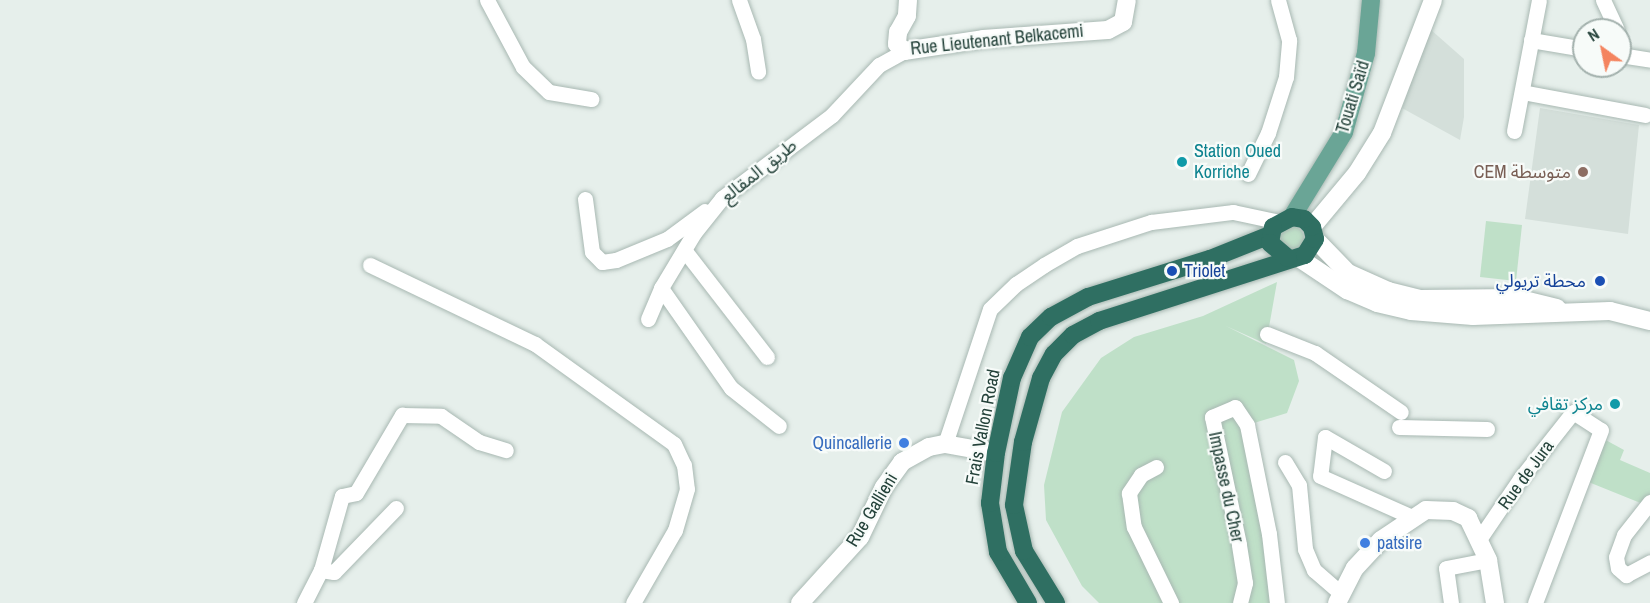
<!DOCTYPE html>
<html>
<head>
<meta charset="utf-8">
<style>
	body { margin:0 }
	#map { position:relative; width:1650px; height:603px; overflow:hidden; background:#e6efeb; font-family:"Archivo Narrow","Noto Sans Arabic",sans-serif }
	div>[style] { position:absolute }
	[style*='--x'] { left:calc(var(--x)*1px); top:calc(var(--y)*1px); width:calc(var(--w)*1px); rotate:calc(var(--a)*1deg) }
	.built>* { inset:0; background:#d4dfda }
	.green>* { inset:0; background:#bfe0c8 }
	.round { border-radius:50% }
	.roads { filter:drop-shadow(0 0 2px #a8b8b2) drop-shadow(0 0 2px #a8b8b2) }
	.street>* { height:15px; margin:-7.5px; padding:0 7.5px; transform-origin:7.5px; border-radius:7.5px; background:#fff }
	.secondary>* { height:18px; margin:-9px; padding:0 9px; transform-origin:9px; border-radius:9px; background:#fff }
	.primary>* { height:18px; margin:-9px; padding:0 9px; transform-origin:9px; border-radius:9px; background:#6aa596 }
	.highway>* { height:18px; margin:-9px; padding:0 9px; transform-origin:9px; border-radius:9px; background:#2f6f62 }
	.dots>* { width:16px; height:16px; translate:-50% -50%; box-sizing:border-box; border:3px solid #f7fbf9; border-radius:50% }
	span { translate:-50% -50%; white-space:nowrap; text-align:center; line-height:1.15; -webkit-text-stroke:4.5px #f7fbf9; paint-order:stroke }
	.street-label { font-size:18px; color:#24423a }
	.culture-label { font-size:18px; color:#0d838f }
	.left { translate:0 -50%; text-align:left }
	.right { translate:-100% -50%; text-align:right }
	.education-label { font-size:18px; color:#785e54 }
	.transit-label { font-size:18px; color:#164399 }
	.shop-label { font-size:18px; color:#366cbe }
	.north { position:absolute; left:1572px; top:18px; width:60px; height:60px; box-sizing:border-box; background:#f7fbf9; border:2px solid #a3b1ad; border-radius:50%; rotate:327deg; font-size:16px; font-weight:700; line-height:24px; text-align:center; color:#24423a }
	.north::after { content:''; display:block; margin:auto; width:21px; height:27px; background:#f4845f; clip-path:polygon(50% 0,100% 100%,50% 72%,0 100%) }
</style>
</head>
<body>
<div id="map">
	<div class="built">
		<i style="clip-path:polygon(1430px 29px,1464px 59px,1464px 117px,1460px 140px,1402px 108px)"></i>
		<i style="clip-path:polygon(1540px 108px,1639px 125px,1628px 234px,1525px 219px)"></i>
	</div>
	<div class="green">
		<i style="clip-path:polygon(1486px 221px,1522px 225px,1516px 281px,1480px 277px)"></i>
		<i class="round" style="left:1278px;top:226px;width:26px;height:26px"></i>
		<i style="clip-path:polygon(1277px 282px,1266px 344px,1226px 326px,1294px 360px,1299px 381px,1287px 413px,1254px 423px,1281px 603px,1099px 603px,1082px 586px,1046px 520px,1044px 485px,1062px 412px,1101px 358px,1134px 337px,1203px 316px)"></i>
		<i style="clip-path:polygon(1602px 438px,1624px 450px,1620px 460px,1650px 473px,1650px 494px,1643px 504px,1586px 481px)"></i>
	</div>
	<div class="roads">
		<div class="street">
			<i style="--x:487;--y:0;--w:76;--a:61.8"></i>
			<i style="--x:523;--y:67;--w:36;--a:44"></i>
			<i style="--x:549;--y:92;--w:43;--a:9.5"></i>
			<i style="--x:739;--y:0;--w:41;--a:70.3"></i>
			<i style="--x:753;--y:39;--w:33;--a:81"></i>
			<i style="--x:1603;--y:0;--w:33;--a:65"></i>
			<i style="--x:1531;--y:40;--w:54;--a:9.6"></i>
			<i style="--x:1620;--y:55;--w:30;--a:9"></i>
			<i style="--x:1522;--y:92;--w:125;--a:10.6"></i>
			<i style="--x:1514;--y:131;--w:133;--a:-79.2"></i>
			<i style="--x:1248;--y:174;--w:46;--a:-64"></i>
			<i style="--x:1268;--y:133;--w:59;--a:-72.2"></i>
			<i style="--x:1286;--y:77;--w:37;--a:-85"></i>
			<i style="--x:1289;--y:40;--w:41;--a:-105.4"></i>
			<i style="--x:585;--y:199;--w:53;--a:82.5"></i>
			<i style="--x:592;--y:252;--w:14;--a:45"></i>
			<i style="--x:602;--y:262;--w:14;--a:-8"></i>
			<i style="--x:616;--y:260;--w:55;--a:-22.4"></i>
			<i style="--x:667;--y:239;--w:47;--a:-36.4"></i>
			<i style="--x:685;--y:251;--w:134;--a:52.3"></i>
			<i style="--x:370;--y:265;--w:183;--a:25.6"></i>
			<i style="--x:535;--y:344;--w:171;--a:35.7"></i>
			<i style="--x:674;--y:444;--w:23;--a:65"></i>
			<i style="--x:684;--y:465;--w:24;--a:83"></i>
			<i style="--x:687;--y:489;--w:43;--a:106.3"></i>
			<i style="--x:675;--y:530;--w:84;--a:119.9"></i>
			<i style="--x:661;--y:288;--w:122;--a:55"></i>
			<i style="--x:731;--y:388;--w:61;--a:38.4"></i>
			<i style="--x:648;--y:319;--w:34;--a:-67"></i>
			<i style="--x:661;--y:288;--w:64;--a:-59"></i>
			<i style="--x:694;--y:233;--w:45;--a:-51.3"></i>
			<i style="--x:722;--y:198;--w:138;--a:-37"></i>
			<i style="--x:832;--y:115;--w:69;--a:-46.8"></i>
			<i style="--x:879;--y:65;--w:29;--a:-29"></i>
			<i style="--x:1267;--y:334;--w:52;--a:21.6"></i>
			<i style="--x:1315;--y:353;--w:104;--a:34.5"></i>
			<i style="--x:1399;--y:427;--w:88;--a:1.3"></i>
			<i style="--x:945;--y:444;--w:142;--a:-71.6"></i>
			<i style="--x:990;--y:309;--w:36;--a:-44"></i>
			<i style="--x:1016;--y:284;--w:34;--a:-34"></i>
			<i style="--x:1044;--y:265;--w:38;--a:-30"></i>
			<i style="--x:1077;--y:246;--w:78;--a:-18"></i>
			<i style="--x:1151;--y:222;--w:83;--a:-7"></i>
			<i style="--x:1233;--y:212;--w:48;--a:12"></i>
			<i style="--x:1285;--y:462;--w:27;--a:59"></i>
			<i style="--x:1299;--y:485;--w:64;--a:84.6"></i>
			<i style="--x:1305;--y:549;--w:23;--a:67"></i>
			<i style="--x:1314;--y:570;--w:33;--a:41"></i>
			<i style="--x:1156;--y:467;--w:17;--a:152"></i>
			<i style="--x:1141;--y:475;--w:22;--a:124"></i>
			<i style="--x:1129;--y:493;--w:34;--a:82"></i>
			<i style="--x:1134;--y:527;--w:85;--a:64"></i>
			<i style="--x:1384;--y:471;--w:68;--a:-150"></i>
			<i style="--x:1325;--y:437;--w:39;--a:97"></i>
			<i style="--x:1320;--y:476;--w:101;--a:24"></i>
			<i style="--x:1650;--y:502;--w:42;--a:128.2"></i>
			<i style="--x:1624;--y:535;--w:23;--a:110"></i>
			<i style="--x:1616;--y:557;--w:11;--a:80"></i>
			<i style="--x:1618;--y:568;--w:11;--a:41"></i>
			<i style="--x:1626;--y:575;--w:27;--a:-28"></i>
			<i style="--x:1480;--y:538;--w:71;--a:-55.9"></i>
			<i style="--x:1520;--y:479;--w:85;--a:-51.7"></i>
			<i style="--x:1573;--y:412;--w:33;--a:33"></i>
			<i style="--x:1601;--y:430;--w:185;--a:110.9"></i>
			<i style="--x:321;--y:570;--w:13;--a:9"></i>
			<i style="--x:334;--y:572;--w:89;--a:-45.9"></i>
			<i style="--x:304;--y:603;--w:37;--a:-63"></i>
			<i style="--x:321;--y:570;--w:77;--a:-74.2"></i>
			<i style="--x:342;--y:496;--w:14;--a:-12"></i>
			<i style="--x:356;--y:493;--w:91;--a:-59.5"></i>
			<i style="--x:402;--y:415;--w:39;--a:1"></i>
			<i style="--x:441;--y:416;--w:46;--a:34.4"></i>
			<i style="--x:479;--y:442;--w:28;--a:17"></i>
			<i style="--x:1240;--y:603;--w:21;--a:-76"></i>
			<i style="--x:1245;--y:583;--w:39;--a:-99"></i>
			<i style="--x:1239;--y:544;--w:130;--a:-102"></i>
			<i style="--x:1212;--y:417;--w:25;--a:-23"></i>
			<i style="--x:1235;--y:407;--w:22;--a:56"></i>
			<i style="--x:1247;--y:425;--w:111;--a:78.6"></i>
			<i style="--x:1269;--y:534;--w:69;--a:83.4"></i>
			<i style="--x:1451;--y:603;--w:35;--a:-98"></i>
			<i style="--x:1446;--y:568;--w:43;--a:-10.8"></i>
		</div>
		<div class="secondary">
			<i style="--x:908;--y:0;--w:16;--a:94"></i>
			<i style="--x:907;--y:16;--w:18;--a:119"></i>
			<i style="--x:898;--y:32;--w:12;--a:95"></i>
			<i style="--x:897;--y:44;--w:10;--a:45"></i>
			<i style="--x:904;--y:51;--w:80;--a:-8.6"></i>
			<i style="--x:983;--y:39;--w:125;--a:-4.1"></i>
			<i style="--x:1108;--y:30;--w:17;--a:-28"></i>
			<i style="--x:1123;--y:22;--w:22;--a:-80"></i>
			<i style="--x:1312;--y:227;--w:70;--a:-50.2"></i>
			<i style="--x:1357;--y:173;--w:47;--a:-58"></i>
			<i style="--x:1382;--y:133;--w:142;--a:-69"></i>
			<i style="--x:1315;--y:239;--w:47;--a:45.9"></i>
			<i style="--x:1348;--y:273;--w:44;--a:24.2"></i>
			<i style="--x:1388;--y:291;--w:34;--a:14"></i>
			<i style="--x:1421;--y:299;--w:95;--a:-0.6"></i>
			<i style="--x:1516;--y:298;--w:42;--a:13.7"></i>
			<i style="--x:1299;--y:258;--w:58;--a:33.7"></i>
			<i style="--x:1347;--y:290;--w:33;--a:23"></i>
			<i style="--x:1377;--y:303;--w:35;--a:13"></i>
			<i style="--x:1411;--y:311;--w:62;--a:4.6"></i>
			<i style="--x:1473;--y:316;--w:137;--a:-2.1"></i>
			<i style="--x:1610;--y:311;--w:41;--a:14"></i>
			<i style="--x:800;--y:603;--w:89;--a:-47.7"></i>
			<i style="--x:860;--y:537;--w:55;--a:-64.4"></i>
			<i style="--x:884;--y:487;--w:31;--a:-54"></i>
			<i style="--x:902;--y:462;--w:31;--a:-29"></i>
			<i style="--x:929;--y:447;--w:16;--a:-11"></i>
			<i style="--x:945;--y:444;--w:52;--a:10"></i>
			<i style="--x:1337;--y:603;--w:39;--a:-63"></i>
			<i style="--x:1355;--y:568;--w:38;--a:-47"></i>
			<i style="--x:1381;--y:540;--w:54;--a:-33.7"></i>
			<i style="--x:1426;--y:510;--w:27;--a:2"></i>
			<i style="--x:1453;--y:511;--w:17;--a:25"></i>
			<i style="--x:1468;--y:518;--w:47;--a:64.5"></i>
			<i style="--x:1488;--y:560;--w:44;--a:80.8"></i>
		</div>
		<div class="primary">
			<i style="--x:1292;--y:217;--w:100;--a:-58.5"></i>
			<i style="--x:1344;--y:132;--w:82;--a:-74.4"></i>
			<i style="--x:1366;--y:53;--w:53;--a:-84.6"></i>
		</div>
		<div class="highway">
			<i style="--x:1028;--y:603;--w:59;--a:-120.5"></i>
			<i style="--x:998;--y:552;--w:50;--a:-99.3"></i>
			<i style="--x:990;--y:503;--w:50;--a:-83.2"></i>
			<i style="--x:996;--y:453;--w:77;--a:-78"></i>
			<i style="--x:1012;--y:378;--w:45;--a:-66.3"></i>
			<i style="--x:1030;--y:337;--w:29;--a:-44"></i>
			<i style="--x:1051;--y:317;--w:42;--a:-28.4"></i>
			<i style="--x:1088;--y:297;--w:128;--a:-17.3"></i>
			<i style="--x:1210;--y:259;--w:65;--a:-21.8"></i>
			<i style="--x:1056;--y:603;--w:61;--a:-121.6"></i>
			<i style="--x:1024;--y:551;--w:47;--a:-102.3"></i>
			<i style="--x:1014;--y:505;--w:64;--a:-81.9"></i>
			<i style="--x:1023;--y:442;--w:66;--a:-74.3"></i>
			<i style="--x:1041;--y:378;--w:27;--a:-62"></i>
			<i style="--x:1054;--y:354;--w:27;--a:-45"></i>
			<i style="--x:1073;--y:335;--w:30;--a:-28"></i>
			<i style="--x:1099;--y:321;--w:216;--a:-17.8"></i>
			<i style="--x:1305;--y:255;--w:19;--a:-58"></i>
			<i style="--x:1315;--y:239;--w:12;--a:-104"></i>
			<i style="--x:1312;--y:227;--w:11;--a:-135"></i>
			<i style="--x:1304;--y:219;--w:12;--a:-171"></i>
			<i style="--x:1292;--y:217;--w:21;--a:152"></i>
			<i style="--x:1273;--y:227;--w:16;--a:101"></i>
			<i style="--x:1270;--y:243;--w:23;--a:40"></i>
		</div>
	</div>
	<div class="dots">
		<i style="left:1182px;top:162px;background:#0f9aa8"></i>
		<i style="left:1583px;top:172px;background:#8d6e63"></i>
		<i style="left:1172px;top:271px;background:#1a4fb4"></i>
		<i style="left:1600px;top:281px;background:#1a4fb4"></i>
		<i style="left:1615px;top:404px;background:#0f9aa8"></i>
		<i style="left:904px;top:443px;background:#3f7fe0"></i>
		<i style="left:1365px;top:543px;background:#3f7fe0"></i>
	</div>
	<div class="street-label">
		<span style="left:997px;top:40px;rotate:-6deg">Rue Lieutenant Belkacemi</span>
		<span style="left:1353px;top:97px;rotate:-73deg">Touati Saïd</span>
		<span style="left:759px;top:171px;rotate:-38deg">طريق المقالع</span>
		<span style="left:983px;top:427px;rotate:-79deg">Frais Vallon Road</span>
		<span style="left:1526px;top:475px;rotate:-54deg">Rue de Jura</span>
		<span style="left:1226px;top:487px;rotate:78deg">Impasse du Cher</span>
		<span style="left:872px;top:510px;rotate:-59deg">Rue Gallieni</span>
	</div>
	<div class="culture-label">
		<span class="left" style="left:1194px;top:162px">Station Oued<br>Korriche</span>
		<span class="right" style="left:1603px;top:404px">مركز تقافي</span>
	</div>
	<div class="education-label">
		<span class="right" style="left:1571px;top:172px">CEM متوسطة</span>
	</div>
	<div class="transit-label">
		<span class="left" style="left:1184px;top:271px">Triolet</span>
		<span class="right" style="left:1586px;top:281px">محطة تريولي</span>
	</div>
	<div class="shop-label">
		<span class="right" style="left:892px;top:443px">Quincallerie</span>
		<span class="left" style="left:1377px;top:543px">patsire</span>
	</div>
	<div class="north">N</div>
</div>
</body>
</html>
